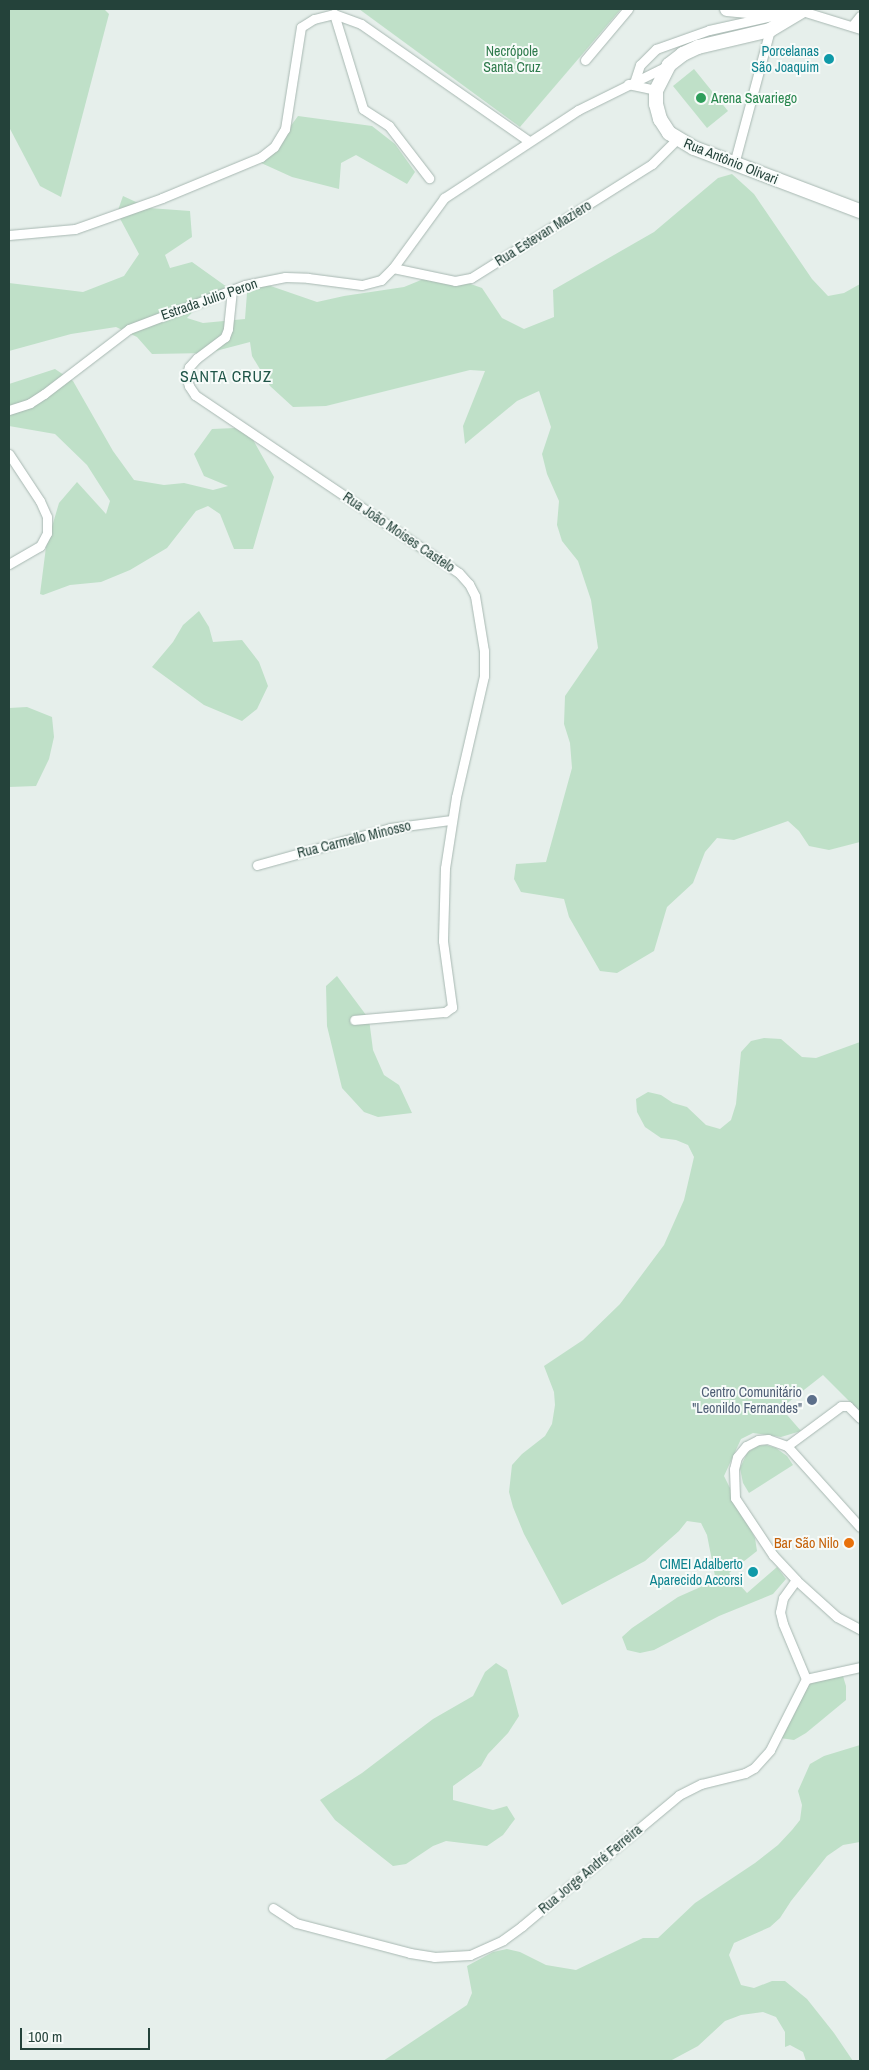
<!DOCTYPE html>
<html>
<head>
<meta charset="utf-8">
<style>
	body { margin:0 }
	#map { position:relative; width:869px; height:2070px; overflow:hidden; background:#e6efeb; font-family:"Archivo Narrow",sans-serif }
	div>[style] { position:absolute }
	[style*='--x'] { left:calc(var(--x)*1px); top:calc(var(--y)*1px); width:calc(var(--w)*1px); rotate:calc(var(--a)*1deg) }
	.green>* { inset:0; background:#bfe0c8 }
	.roads { filter:drop-shadow(0 0 1px #a8b8b2) drop-shadow(0 0 1px #a8b8b2) }
	.street>* { height:9px; margin:-4.5px; padding:0 4.5px; transform-origin:4.5px; border-radius:4.5px; background:#fff }
	.secondary>* { height:14px; margin:-7px; padding:0 7px; transform-origin:7px; border-radius:7px; background:#fff }
	.dots>* { width:14px; height:14px; translate:-50% -50%; box-sizing:border-box; border:2px solid #f7fbf9; border-radius:50% }
	span { translate:-50% -50%; white-space:nowrap; text-align:center; line-height:1.15; -webkit-text-stroke:4px #f7fbf9; paint-order:stroke }
	.park-label { font-size:14px; color:#2d7a4b }
	.culture-label { font-size:14px; color:#0d838f }
	.right { translate:-100% -50%; text-align:right }
	.leisure-label { font-size:14px; color:#27864d }
	.left { translate:0 -50%; text-align:left }
	.street-label { font-size:14px; color:#24423a }
	.service-label { font-size:14px; color:#4e5e75 }
	.food-label { font-size:14px; color:#c56008 }
	.quarter-label { font-size:16px; color:#1f5548; letter-spacing:1px }
	.frame { position:absolute; inset:0; border:10px solid #24423a; pointer-events:none }
	.scale { position:absolute; left:20px; top:2028px; width:130px; height:22px; box-sizing:border-box; border:2px solid #24423a; border-top:0; padding-left:6px; font-size:15px; line-height:18px; white-space:nowrap; color:#24423a; -webkit-text-stroke:4px #f7fbf9; paint-order:stroke }
</style>
</head>
<body>
<div id="map">
	<div class="green">
		<i style="clip-path:polygon(9px 9px,104px 9px,109px 14px,61px 197px,40px 186px,9px 127px)"></i>
		<i style="clip-path:polygon(359px 9px,621px 9px,520px 127px)"></i>
		<i style="clip-path:polygon(694px 69px,728px 111px,707px 128px,673px 86px)"></i>
		<i style="clip-path:polygon(298px 116px,372px 126px,395px 144px,415px 172px,407px 184px,356px 155px,341px 163px,339px 189px,292px 177px,259px 162px,267px 158px)"></i>
		<i style="clip-path:polygon(732px 174px,754px 194px,812px 279px,828px 296px,844px 293px,860px 284px,860px 842px,829px 850px,809px 846px,799px 831px,788px 821px,734px 840px,717px 838px,705px 852px,693px 883px,667px 907px,654px 951px,617px 973px,600px 971px,569px 917px,564px 899px,521px 892px,514px 879px,516px 864px,546px 862px,572px 768px,570px 743px,564px 724px,565px 696px,598px 648px,591px 600px,578px 561px,562px 541px,557px 525px,559px 501px,547px 474px,542px 454px,551px 427px,539px 391px,517px 401px,465px 444px,463px 426px,485px 371px,470px 370px,326px 406px,293px 407px,270px 386px,252px 356px,250px 342px,208px 353px,152px 354px,137px 337px,116px 327px,71px 334px,9px 351px,9px 283px,83px 292px,124px 276px,139px 254px,117px 213px,123px 196px,149px 208px,190px 211px,192px 237px,165px 255px,170px 268px,192px 262px,227px 287px,199px 305px,187px 318px,203px 323px,245px 319px,247px 293px,262px 283px,317px 302px,344px 296px,404px 287px,426px 278px,448px 276px,482px 288px,502px 318px,524px 329px,554px 317px,553px 290px,654px 232px,718px 178px)"></i>
		<i style="clip-path:polygon(55px 369px,73px 381px,113px 451px,134px 480px,164px 485px,184px 483px,213px 490px,228px 486px,204px 476px,194px 454px,212px 429px,235px 428px,252px 438px,274px 477px,253px 549px,234px 549px,220px 514px,208px 506px,196px 511px,167px 548px,130px 570px,101px 582px,70px 585px,43px 595px,40px 594px,46px 547px,59px 503px,77px 482px,106px 514px,110px 501px,87px 465px,55px 434px,9px 426px,9px 384px)"></i>
		<i style="clip-path:polygon(199px 611px,209px 627px,213px 642px,242px 640px,259px 662px,268px 686px,257px 709px,242px 721px,204px 705px,152px 667px,173px 642px,183px 625px)"></i>
		<i style="clip-path:polygon(27px 707px,52px 717px,54px 737px,49px 759px,36px 786px,9px 787px,9px 708px)"></i>
		<i style="clip-path:polygon(337px 976px,369px 1019px,373px 1050px,384px 1075px,399px 1085px,412px 1113px,378px 1117px,364px 1112px,342px 1088px,327px 1026px,326px 986px)"></i>
		<i style="clip-path:polygon(764px 1038px,781px 1039px,802px 1057px,816px 1058px,860px 1042px,860px 1412px,823px 1375px,781px 1408px,801px 1431px,781px 1437px,753px 1433px,741px 1439px,724px 1476px,755px 1538px,757px 1551px,729px 1573px,747px 1593px,777px 1567px,786px 1579px,773px 1594px,719px 1616px,654px 1650px,640px 1653px,627px 1650px,622px 1637px,632px 1628px,678px 1597px,705px 1585px,715px 1576px,707px 1535px,701px 1523px,687px 1521px,679px 1531px,645px 1561px,562px 1605px,524px 1534px,513px 1507px,509px 1492px,512px 1465px,522px 1454px,545px 1436px,552px 1424px,555px 1405px,554px 1392px,544px 1366px,583px 1340px,620px 1304px,664px 1245px,684px 1200px,694px 1157px,688px 1145px,676px 1140px,661px 1138px,645px 1127px,637px 1112px,636px 1099px,648px 1092px,661px 1095px,673px 1103px,687px 1107px,706px 1125px,720px 1129px,731px 1120px,736px 1104px,741px 1052px,751px 1041px)"></i>
		<i style="clip-path:polygon(766px 1445px,776px 1448px,787px 1456px,793px 1465px,749px 1493px,743px 1483px,740px 1468px,747px 1453px,757px 1446px)"></i>
		<i style="clip-path:polygon(496px 1663px,507px 1670px,519px 1716px,508px 1733px,488px 1754px,481px 1766px,453px 1786px,453px 1800px,493px 1810px,507px 1806px,515px 1819px,503px 1835px,487px 1846px,446px 1841px,433px 1846px,406px 1864px,393px 1866px,335px 1820px,320px 1800px,362px 1773px,433px 1719px,473px 1696px,485px 1672px)"></i>
		<i style="clip-path:polygon(842px 1673px,846px 1686px,846px 1700px,806px 1733px,794px 1740px,780px 1738px,804px 1689px,814px 1681px)"></i>
		<i style="clip-path:polygon(860px 1745px,860px 1842px,843px 1845px,827px 1856px,791px 1901px,780px 1918px,770px 1927px,734px 1943px,729px 1955px,741px 1985px,754px 1988px,772px 1981px,785px 1981px,807px 1999px,834px 2033px,853px 2061px,806px 2061px,803px 2052px,790px 2045px,785px 2047px,785px 2032px,776px 2017px,763px 2012px,741px 2015px,725px 2021px,698px 2046px,670px 2061px,383px 2061px,467px 2005px,472px 1993px,467px 1966px,493px 1952px,507px 1949px,520px 1952px,546px 1965px,576px 1970px,643px 1938px,658px 1938px,695px 1903px,755px 1863px,778px 1845px,792px 1830px,800px 1820px,802px 1805px,798px 1791px,810px 1764px,824px 1756px)"></i>
	</div>
	<div class="roads">
		<div class="street">
			<i style="--x:802;--y:11;--w:61;--a:17.2"></i>
			<i style="--x:334;--y:14;--w:99;--a:73"></i>
			<i style="--x:363;--y:109;--w:31;--a:33"></i>
			<i style="--x:389;--y:126;--w:66;--a:52.4"></i>
			<i style="--x:852;--y:26;--w:13;--a:-51"></i>
			<i style="--x:585;--y:60;--w:67;--a:-49.9"></i>
			<i style="--x:635;--y:80;--w:16;--a:-72"></i>
			<i style="--x:640;--y:65;--w:23;--a:-45"></i>
			<i style="--x:656;--y:49;--w:56;--a:-19.7"></i>
			<i style="--x:709;--y:30;--w:65;--a:-12.5"></i>
			<i style="--x:628;--y:84;--w:29;--a:12"></i>
			<i style="--x:734;--y:164;--w:139;--a:-75"></i>
			<i style="--x:9;--y:235;--w:66;--a:-5.2"></i>
			<i style="--x:75;--y:229;--w:92;--a:-19.6"></i>
			<i style="--x:162;--y:198;--w:107;--a:-22.5"></i>
			<i style="--x:261;--y:157;--w:16;--a:-38"></i>
			<i style="--x:274;--y:147;--w:21;--a:-59"></i>
			<i style="--x:285;--y:129;--w:103;--a:-81.1"></i>
			<i style="--x:301;--y:27;--w:15;--a:-32"></i>
			<i style="--x:314;--y:19;--w:21;--a:-14"></i>
			<i style="--x:334;--y:14;--w:29;--a:20"></i>
			<i style="--x:361;--y:24;--w:205;--a:34.9"></i>
			<i style="--x:393;--y:268;--w:63;--a:11.8"></i>
			<i style="--x:455;--y:281;--w:16;--a:-11"></i>
			<i style="--x:471;--y:278;--w:214;--a:-32.2"></i>
			<i style="--x:652;--y:164;--w:34;--a:-45"></i>
			<i style="--x:232;--y:290;--w:39;--a:96"></i>
			<i style="--x:228;--y:329;--w:9;--a:111"></i>
			<i style="--x:225;--y:337;--w:35;--a:143"></i>
			<i style="--x:197;--y:358;--w:12;--a:132"></i>
			<i style="--x:189;--y:367;--w:9;--a:108"></i>
			<i style="--x:186;--y:376;--w:10;--a:73"></i>
			<i style="--x:189;--y:386;--w:11;--a:56"></i>
			<i style="--x:195;--y:395;--w:318;--a:34"></i>
			<i style="--x:459;--y:573;--w:15;--a:48"></i>
			<i style="--x:469;--y:584;--w:13;--a:63"></i>
			<i style="--x:475;--y:596;--w:56;--a:80.7"></i>
			<i style="--x:484;--y:651;--w:25;--a:90"></i>
			<i style="--x:484;--y:676;--w:124;--a:103"></i>
			<i style="--x:456;--y:797;--w:72;--a:98.8"></i>
			<i style="--x:445;--y:868;--w:73;--a:91.6"></i>
			<i style="--x:443;--y:941;--w:67;--a:82.2"></i>
			<i style="--x:452;--y:1007;--w:9;--a:144"></i>
			<i style="--x:445;--y:1012;--w:91;--a:175"></i>
			<i style="--x:9;--y:410;--w:22;--a:-18"></i>
			<i style="--x:30;--y:403;--w:17;--a:-33"></i>
			<i style="--x:44;--y:394;--w:107;--a:-37.4"></i>
			<i style="--x:129;--y:329;--w:124;--a:-20.8"></i>
			<i style="--x:245;--y:285;--w:41;--a:-11.3"></i>
			<i style="--x:285;--y:277;--w:23;--a:2"></i>
			<i style="--x:308;--y:278;--w:54;--a:7.4"></i>
			<i style="--x:362;--y:285;--w:20;--a:-15"></i>
			<i style="--x:381;--y:280;--w:17;--a:-45"></i>
			<i style="--x:393;--y:268;--w:87;--a:-53.9"></i>
			<i style="--x:444;--y:198;--w:160;--a:-33.3"></i>
			<i style="--x:578;--y:110;--w:102;--a:-26.3"></i>
			<i style="--x:9;--y:454;--w:56;--a:56.6"></i>
			<i style="--x:40;--y:501;--w:17;--a:66"></i>
			<i style="--x:47;--y:517;--w:16;--a:90"></i>
			<i style="--x:47;--y:533;--w:15;--a:118"></i>
			<i style="--x:40;--y:546;--w:36;--a:150"></i>
			<i style="--x:257;--y:865;--w:138;--a:-15.5"></i>
			<i style="--x:390;--y:828;--w:62;--a:-7.5"></i>
			<i style="--x:787;--y:1446;--w:67;--a:-36.5"></i>
			<i style="--x:841;--y:1406;--w:7;--a:0"></i>
			<i style="--x:848;--y:1406;--w:17;--a:45"></i>
			<i style="--x:860;--y:1527;--w:109;--a:-132"></i>
			<i style="--x:787;--y:1446;--w:20;--a:-160"></i>
			<i style="--x:768;--y:1439;--w:10;--a:174"></i>
			<i style="--x:758;--y:1440;--w:13;--a:153"></i>
			<i style="--x:746;--y:1446;--w:14;--a:129"></i>
			<i style="--x:737;--y:1457;--w:12;--a:104"></i>
			<i style="--x:734;--y:1469;--w:29;--a:88"></i>
			<i style="--x:735;--y:1498;--w:69;--a:56.3"></i>
			<i style="--x:773;--y:1555;--w:34;--a:47"></i>
			<i style="--x:796;--y:1580;--w:55;--a:42.1"></i>
			<i style="--x:837;--y:1617;--w:26;--a:28"></i>
			<i style="--x:796;--y:1580;--w:22;--a:126"></i>
			<i style="--x:783;--y:1598;--w:14;--a:102"></i>
			<i style="--x:780;--y:1612;--w:12;--a:76"></i>
			<i style="--x:783;--y:1624;--w:60;--a:67.3"></i>
			<i style="--x:273;--y:1908;--w:27;--a:33"></i>
			<i style="--x:296;--y:1923;--w:118;--a:14.7"></i>
			<i style="--x:410;--y:1953;--w:24;--a:9"></i>
			<i style="--x:434;--y:1957;--w:36;--a:-3"></i>
			<i style="--x:470;--y:1955;--w:36;--a:-24"></i>
			<i style="--x:503;--y:1940;--w:24;--a:-36"></i>
			<i style="--x:522;--y:1926;--w:204;--a:-39.8"></i>
			<i style="--x:679;--y:1795;--w:25;--a:-27"></i>
			<i style="--x:701;--y:1784;--w:45;--a:-14"></i>
			<i style="--x:745;--y:1773;--w:10;--a:-29"></i>
			<i style="--x:754;--y:1768;--w:24;--a:-48"></i>
			<i style="--x:770;--y:1750;--w:80;--a:-63.1"></i>
			<i style="--x:806;--y:1679;--w:55;--a:-12.5"></i>
		</div>
		<div class="secondary">
			<i style="--x:727;--y:9;--w:52;--a:5.5"></i>
			<i style="--x:779;--y:14;--w:20;--a:-6"></i>
			<i style="--x:805;--y:9;--w:41;--a:149"></i>
			<i style="--x:770;--y:30;--w:74;--a:166.7"></i>
			<i style="--x:698;--y:47;--w:17;--a:155"></i>
			<i style="--x:683;--y:54;--w:18;--a:142"></i>
			<i style="--x:669;--y:65;--w:28;--a:117"></i>
			<i style="--x:656;--y:90;--w:14;--a:90"></i>
			<i style="--x:656;--y:104;--w:16;--a:75"></i>
			<i style="--x:660;--y:119;--w:17;--a:57"></i>
			<i style="--x:669;--y:133;--w:29;--a:31"></i>
			<i style="--x:694;--y:148;--w:178;--a:20.8"></i>
		</div>
	</div>
	<div class="dots">
		<i style="left:829px;top:59px;background:#0f9aa8"></i>
		<i style="left:701px;top:98px;background:#2e9e5b"></i>
		<i style="left:812px;top:1400px;background:#5c6f8a"></i>
		<i style="left:849px;top:1543px;background:#e8710a"></i>
		<i style="left:753px;top:1572px;background:#0f9aa8"></i>
	</div>
	<div class="park-label">
		<span style="left:512px;top:59px">Necrópole<br>Santa Cruz</span>
	</div>
	<div class="culture-label">
		<span class="right" style="left:819px;top:59px">Porcelanas<br>São Joaquim</span>
		<span class="right" style="left:743px;top:1572px">CIMEI Adalberto<br>Aparecido Accorsi</span>
	</div>
	<div class="leisure-label">
		<span class="left" style="left:711px;top:98px">Arena Savariego</span>
	</div>
	<div class="street-label">
		<span style="left:731px;top:161px;rotate:22deg">Rua Antônio Olivari</span>
		<span style="left:543px;top:233px;rotate:-32deg">Rua Estevan Maziero</span>
		<span style="left:209px;top:299px;rotate:-19deg">Estrada Julio Peron</span>
		<span style="left:399px;top:532px;rotate:34deg">Rua João Moises Castelo</span>
		<span style="left:354px;top:839px;rotate:-14deg">Rua Carmello Minosso</span>
		<span style="left:590px;top:1869px;rotate:-40deg">Rua Jorge André Ferreira</span>
	</div>
	<div class="service-label">
		<span class="right" style="left:802px;top:1400px">Centro Comunitário<br>"Leonildo Fernandes"</span>
	</div>
	<div class="food-label">
		<span class="right" style="left:839px;top:1543px">Bar São Nilo</span>
	</div>
	<div class="quarter-label">
		<span style="left:226px;top:376px">SANTA CRUZ</span>
	</div>
	<div class="frame"></div>
	<div class="scale">100 m</div>
</div>
</body>
</html>
